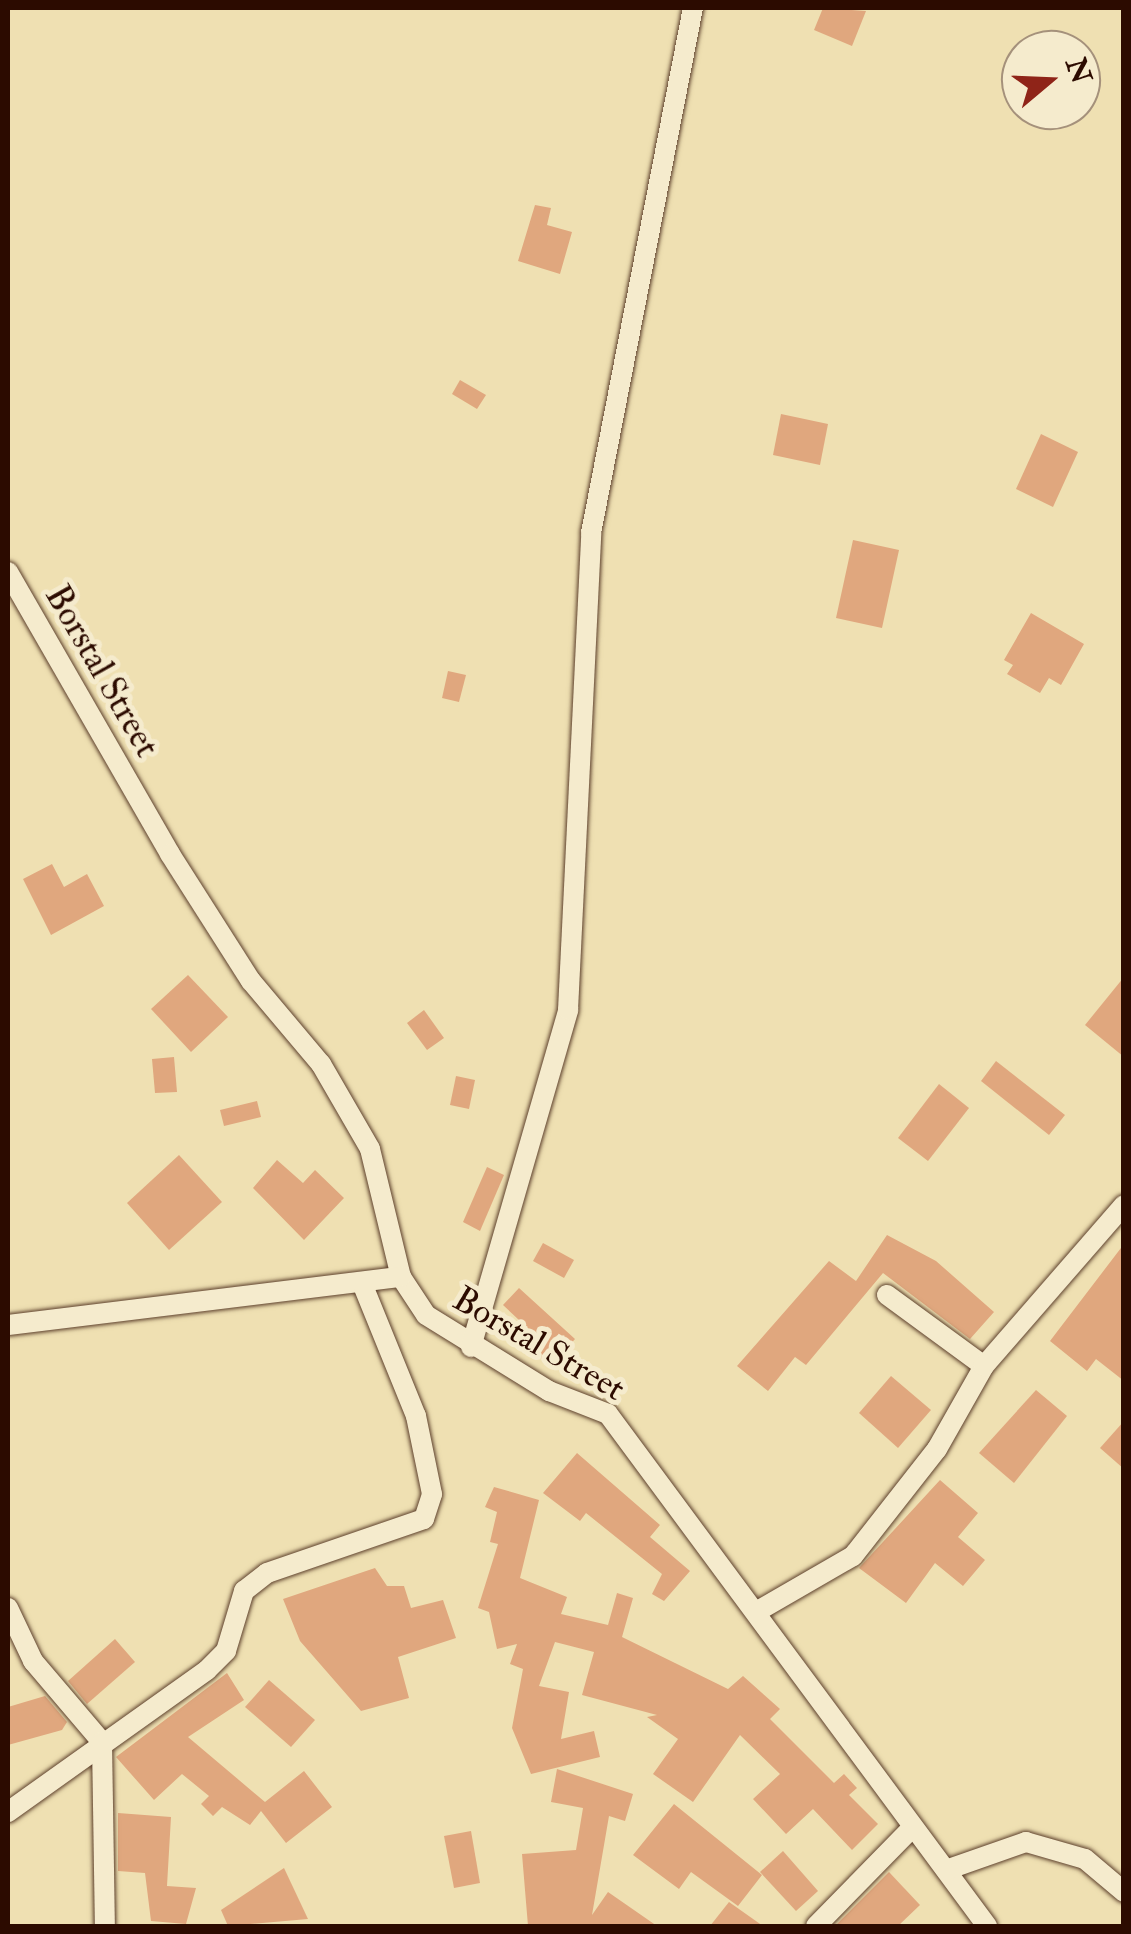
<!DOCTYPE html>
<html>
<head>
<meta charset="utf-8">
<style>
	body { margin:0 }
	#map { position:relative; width:1131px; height:1934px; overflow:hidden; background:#efe0b2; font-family:"IM FELL Double Pica",serif }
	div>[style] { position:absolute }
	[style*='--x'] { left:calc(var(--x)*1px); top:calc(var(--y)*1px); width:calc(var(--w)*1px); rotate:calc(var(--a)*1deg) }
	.building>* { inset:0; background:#e0a77e }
	.roads { filter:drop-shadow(0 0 2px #5d402c) drop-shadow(0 0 2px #5d402c) }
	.minor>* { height:20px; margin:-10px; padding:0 10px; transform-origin:10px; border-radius:10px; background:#f5ebcd }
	span { translate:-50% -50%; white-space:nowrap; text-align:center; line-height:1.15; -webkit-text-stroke:10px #f5ebcd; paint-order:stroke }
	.street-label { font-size:35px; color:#2c0b00 }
	.frame { position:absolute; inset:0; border:10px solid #2c0b00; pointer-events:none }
	.north { position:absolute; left:1001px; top:30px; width:100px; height:100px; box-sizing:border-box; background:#f5ebcd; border:2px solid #a5917b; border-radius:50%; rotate:71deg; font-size:28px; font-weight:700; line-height:40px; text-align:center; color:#2c0b00 }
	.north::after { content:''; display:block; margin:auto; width:35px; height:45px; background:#8f2418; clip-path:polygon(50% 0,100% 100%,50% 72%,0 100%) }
</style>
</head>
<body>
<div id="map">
	<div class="building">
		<i style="clip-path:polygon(823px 8px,866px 11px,852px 46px,814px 30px)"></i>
		<i style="clip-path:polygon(535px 205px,551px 208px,547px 225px,572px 232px,560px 274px,518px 261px)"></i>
		<i style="clip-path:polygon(460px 380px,486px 395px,477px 409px,452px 394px)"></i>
		<i style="clip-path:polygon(781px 414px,828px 424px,820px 465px,773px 455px)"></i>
		<i style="clip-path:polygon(1041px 434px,1078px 452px,1053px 507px,1016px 489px)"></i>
		<i style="clip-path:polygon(853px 540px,899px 550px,882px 628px,836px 618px)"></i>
		<i style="clip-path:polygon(1031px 613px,1084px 644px,1061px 685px,1049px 678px,1040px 693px,1007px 674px,1013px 665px,1004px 660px)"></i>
		<i style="clip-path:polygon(448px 671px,466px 675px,459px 702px,442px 698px)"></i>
		<i style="clip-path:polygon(52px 864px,64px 887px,87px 874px,104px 906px,51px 935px,23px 879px)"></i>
		<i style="clip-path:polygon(188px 975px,228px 1017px,191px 1052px,151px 1009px)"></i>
		<i style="clip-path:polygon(1124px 977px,1124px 1057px,1085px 1025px)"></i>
		<i style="clip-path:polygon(424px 1010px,444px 1038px,427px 1050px,407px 1023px)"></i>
		<i style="clip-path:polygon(174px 1057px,177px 1092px,155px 1093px,152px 1059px)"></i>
		<i style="clip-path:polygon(996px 1061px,1065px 1115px,1049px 1135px,981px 1081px)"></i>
		<i style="clip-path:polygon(456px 1076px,475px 1080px,469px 1109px,450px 1105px)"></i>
		<i style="clip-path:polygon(939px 1084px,969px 1108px,928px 1161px,898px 1138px)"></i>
		<i style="clip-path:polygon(257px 1101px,261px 1117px,224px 1126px,220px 1110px)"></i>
		<i style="clip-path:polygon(179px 1155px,222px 1202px,169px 1250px,127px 1203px)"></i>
		<i style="clip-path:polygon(277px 1160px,303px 1183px,315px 1170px,344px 1198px,304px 1240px,253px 1188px)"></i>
		<i style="clip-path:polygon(487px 1167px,504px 1175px,480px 1231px,463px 1222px)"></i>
		<i style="clip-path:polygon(887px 1235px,936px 1261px,994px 1312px,970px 1339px,883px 1273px,806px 1365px,795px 1357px,768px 1391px,737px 1366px,829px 1261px,856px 1281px)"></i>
		<i style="clip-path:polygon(543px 1243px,574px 1260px,564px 1278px,533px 1261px)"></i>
		<i style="clip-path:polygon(1124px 1244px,1124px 1381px,1096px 1359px,1087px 1371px,1050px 1341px)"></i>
		<i style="clip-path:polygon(519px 1288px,575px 1339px,561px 1355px,555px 1349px,544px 1361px,527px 1346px,536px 1336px,503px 1305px)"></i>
		<i style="clip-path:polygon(891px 1376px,931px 1410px,898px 1448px,859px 1413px)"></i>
		<i style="clip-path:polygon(1036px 1390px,1067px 1416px,1014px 1483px,979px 1453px)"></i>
		<i style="clip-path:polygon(1124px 1421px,1124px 1469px,1100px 1448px)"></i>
		<i style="clip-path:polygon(577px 1453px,660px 1525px,650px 1537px,690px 1571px,664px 1601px,652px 1594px,662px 1574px,586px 1513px,580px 1521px,543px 1493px)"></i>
		<i style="clip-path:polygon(940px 1480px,978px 1513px,958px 1537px,985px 1560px,963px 1586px,935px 1563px,906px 1603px,859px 1568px)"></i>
		<i style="clip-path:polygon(494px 1487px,539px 1500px,520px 1578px,567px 1597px,561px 1614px,608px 1625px,617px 1593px,633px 1598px,622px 1637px,728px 1689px,743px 1676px,780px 1709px,770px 1719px,834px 1783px,844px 1774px,857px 1788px,849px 1795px,878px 1824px,852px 1850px,813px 1809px,786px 1834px,753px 1799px,780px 1774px,740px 1735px,693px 1802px,653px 1774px,678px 1739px,647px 1717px,657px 1715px,582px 1695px,594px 1652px,555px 1642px,539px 1686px,569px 1692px,561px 1739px,594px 1731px,600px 1757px,531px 1774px,512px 1728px,523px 1669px,510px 1664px,517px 1644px,497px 1649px,489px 1612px,478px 1608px,498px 1544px,490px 1542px,497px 1512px,485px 1507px)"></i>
		<i style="clip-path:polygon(375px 1568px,387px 1586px,404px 1586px,411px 1608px,443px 1600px,456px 1638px,398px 1657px,409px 1698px,361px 1711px,300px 1641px,283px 1599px)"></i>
		<i style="clip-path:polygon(115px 1639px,135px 1662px,87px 1704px,68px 1681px)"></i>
		<i style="clip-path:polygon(227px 1673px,244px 1700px,188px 1737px,265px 1802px,304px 1771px,332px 1807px,286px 1843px,261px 1811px,250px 1825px,222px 1807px,213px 1816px,201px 1804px,209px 1796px,182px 1774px,154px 1800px,116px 1757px)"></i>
		<i style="clip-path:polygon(269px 1680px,315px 1720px,291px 1747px,245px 1707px)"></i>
		<i style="clip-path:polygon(45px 1696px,67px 1722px,62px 1730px,8px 1745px,8px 1707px)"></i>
		<i style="clip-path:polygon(557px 1769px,633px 1794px,625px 1821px,609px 1816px,592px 1915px,608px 1892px,657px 1926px,528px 1926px,522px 1854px,576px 1850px,583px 1808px,551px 1802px)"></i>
		<i style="clip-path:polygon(674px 1804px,762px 1875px,738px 1906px,691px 1872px,679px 1889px,633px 1855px)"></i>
		<i style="clip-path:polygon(118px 1813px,171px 1817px,167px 1886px,196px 1888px,186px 1924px,151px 1921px,145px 1873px,118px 1871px)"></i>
		<i style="clip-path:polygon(471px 1831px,480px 1883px,454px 1888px,444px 1836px)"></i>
		<i style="clip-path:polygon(783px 1851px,818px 1891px,796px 1911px,760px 1872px)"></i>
		<i style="clip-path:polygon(284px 1868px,308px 1919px,228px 1926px,221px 1910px)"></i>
		<i style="clip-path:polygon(889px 1872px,920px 1905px,898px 1926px,835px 1926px)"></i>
		<i style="clip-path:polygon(729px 1902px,763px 1926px,710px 1926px)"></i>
	</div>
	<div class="roads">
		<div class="minor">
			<i style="--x:8;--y:572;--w:325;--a:60.1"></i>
			<i style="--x:170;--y:854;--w:151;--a:57.5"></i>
			<i style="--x:251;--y:981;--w:109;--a:49.9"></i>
			<i style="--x:321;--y:1064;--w:98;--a:60"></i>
			<i style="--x:370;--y:1149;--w:132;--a:76.4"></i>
			<i style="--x:401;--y:1277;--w:45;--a:56.7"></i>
			<i style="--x:426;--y:1315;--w:145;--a:31.7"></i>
			<i style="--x:549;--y:1391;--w:63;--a:21.3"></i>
			<i style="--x:608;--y:1414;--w:637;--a:53.49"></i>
			<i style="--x:887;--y:1295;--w:120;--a:36.2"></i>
			<i style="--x:8;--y:1325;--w:396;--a:-7"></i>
			<i style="--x:471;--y:1347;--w:351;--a:-73.9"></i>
			<i style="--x:568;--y:1010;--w:478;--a:-87.2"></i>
			<i style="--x:591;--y:533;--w:535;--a:-79.01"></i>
			<i style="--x:8;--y:1608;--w:59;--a:64.7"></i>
			<i style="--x:33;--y:1661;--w:106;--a:49.6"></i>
			<i style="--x:102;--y:1742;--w:184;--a:89.1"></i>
			<i style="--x:756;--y:1612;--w:112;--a:-30"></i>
			<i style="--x:853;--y:1556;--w:136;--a:-51.9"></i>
			<i style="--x:937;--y:1449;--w:95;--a:-60.5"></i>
			<i style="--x:984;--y:1366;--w:213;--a:-49"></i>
			<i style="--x:8;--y:1812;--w:244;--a:-35.5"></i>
			<i style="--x:207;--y:1670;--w:27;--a:-45"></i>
			<i style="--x:226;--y:1651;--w:63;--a:-73.3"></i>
			<i style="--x:244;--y:1591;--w:29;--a:-38"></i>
			<i style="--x:267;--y:1573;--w:166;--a:-19"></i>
			<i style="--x:424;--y:1519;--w:26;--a:-72"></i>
			<i style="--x:432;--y:1494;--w:80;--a:-101.6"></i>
			<i style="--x:416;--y:1416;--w:138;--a:-112.1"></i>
			<i style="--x:946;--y:1870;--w:85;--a:-19.3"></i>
			<i style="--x:1026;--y:1842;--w:61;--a:16.1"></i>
			<i style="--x:1085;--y:1859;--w:51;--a:40.2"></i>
			<i style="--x:816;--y:1926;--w:137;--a:-45.6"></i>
		</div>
	</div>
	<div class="street-label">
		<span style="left:102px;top:671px;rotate:60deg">Borstal Street</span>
		<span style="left:539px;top:1344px;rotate:30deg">Borstal Street</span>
	</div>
	<div class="frame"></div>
	<div class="north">N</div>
</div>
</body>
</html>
